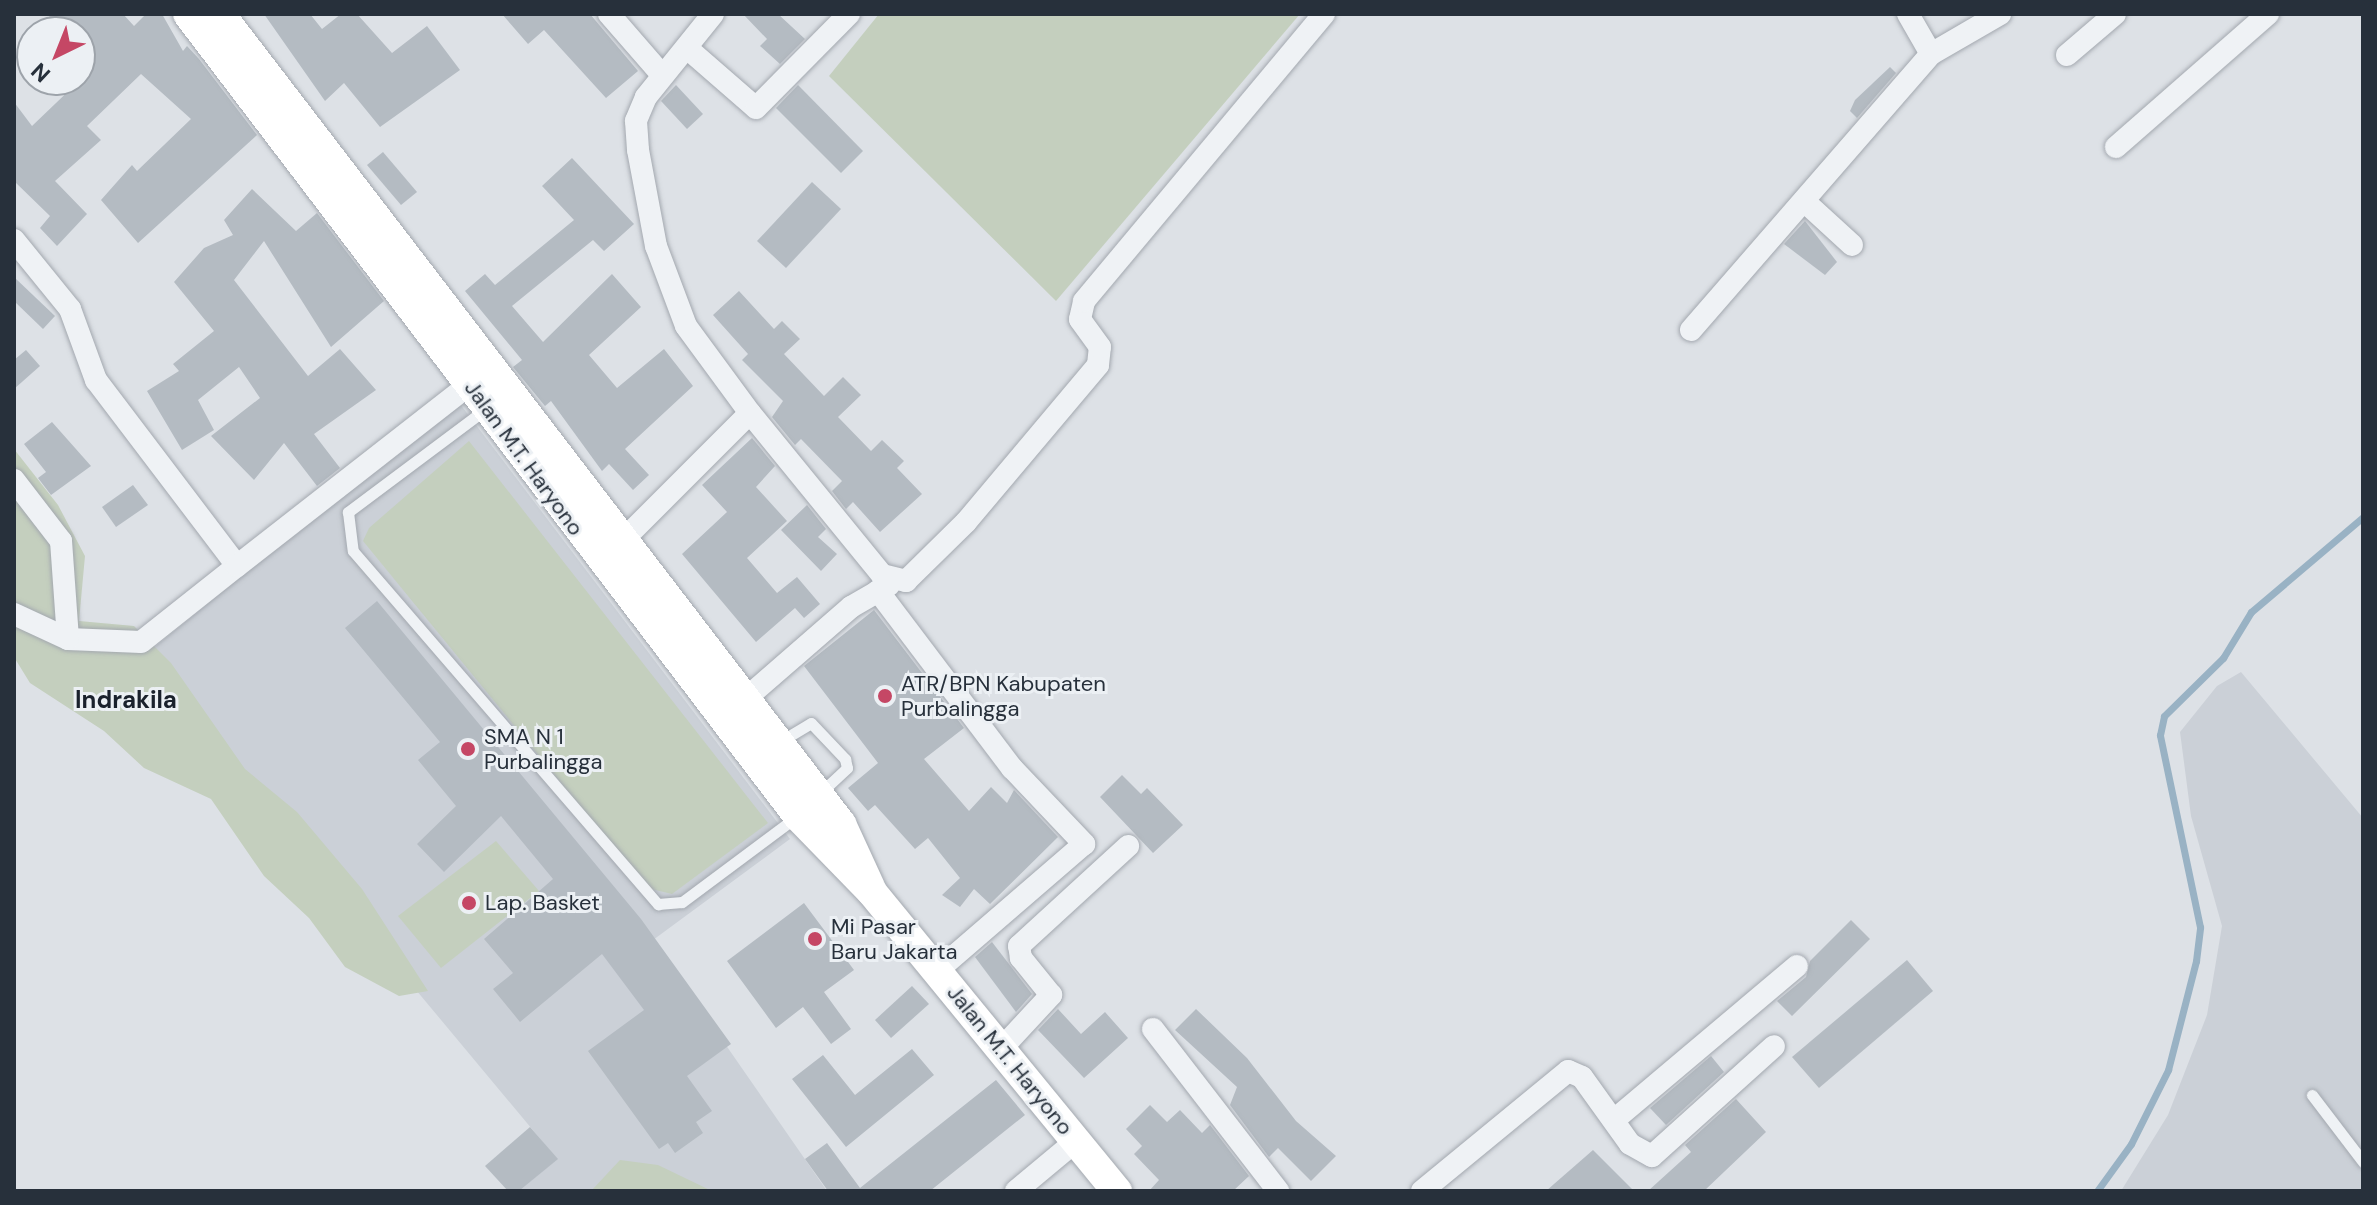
<!DOCTYPE html>
<html>
<head>
<meta charset="utf-8">
<style>
	body { margin:0 }
	#map { position:relative; width:2377px; height:1205px; overflow:hidden; background:#dde1e6; font-family:"DM Sans",sans-serif }
	div>[style] { position:absolute }
	[style*='--x'] { left:calc(var(--x)*1px); top:calc(var(--y)*1px); width:calc(var(--w)*1px); rotate:calc(var(--a)*1deg) }
	.built>* { inset:0; background:#cbd0d7 }
	.green>* { inset:0; background:#c4cfbe }
	.stream>* { height:7px; margin:-3.5px; padding:0 3.5px; transform-origin:3.5px; border-radius:3.5px; background:#99b2c4 }
	.building>* { inset:0; background:#b4bbc2 }
	.roads { filter:drop-shadow(0 0 2px #a3a8af) drop-shadow(0 0 2px #a3a8af) }
	.service>* { height:11px; margin:-5.5px; padding:0 5.5px; transform-origin:5.5px; border-radius:5.5px; background:#eff2f5 }
	.minor>* { height:22px; margin:-11px; padding:0 11px; transform-origin:11px; border-radius:11px; background:#eff2f5 }
	.secondary>* { height:30px; margin:-15px; padding:0 15px; transform-origin:15px; border-radius:15px; background:#fff }
	.dots>* { width:22px; height:22px; translate:-50% -50%; box-sizing:border-box; border:4px solid #ecf0f4; border-radius:50% }
	span { translate:-50% -50%; white-space:nowrap; text-align:center; line-height:1.15; -webkit-text-stroke:6px #ecf0f4; paint-order:stroke }
	.street-label { font-size:22px; color:#27303b }
	.poi-label { font-size:22px; color:#27303b }
	.left { translate:0 -50%; text-align:left }
	.neighbourhood-label { font-size:24px; color:#1a212c; font-weight:700 }
	.frame { position:absolute; inset:0; border:16px solid #27303b; pointer-events:none }
	.north { position:absolute; left:16px; top:16px; width:80px; height:80px; box-sizing:border-box; background:#ecf0f4; border:2px solid #9da3aa; border-radius:50%; rotate:223deg; font-size:22px; font-weight:700; line-height:32px; text-align:center; color:#27303b }
	.north::after { content:''; display:block; margin:auto; width:28px; height:36px; background:#c54765; clip-path:polygon(50% 0,100% 100%,50% 72%,0 100%) }
</style>
</head>
<body>
<div id="map">
	<div class="built">
		<i style="clip-path:polygon(457px 400px,790px 839px,653px 940px,827px 1191px,519px 1191px,557px 1159px,140px 659px)"></i>
		<i style="clip-path:polygon(2241px 672px,2363px 818px,2363px 1191px,2121px 1191px,2168px 1115px,2207px 1015px,2222px 926px,2191px 816px,2180px 732px,2217px 686px)"></i>
	</div>
	<div class="green">
		<i style="clip-path:polygon(879px 14px,1300px 14px,1056px 301px,829px 76px)"></i>
		<i style="clip-path:polygon(469px 441px,768px 823px,672px 894px,647px 888px,363px 541px,369px 528px)"></i>
		<i style="clip-path:polygon(14px 449px,58px 505px,85px 556px,79px 621px,134px 626px,171px 663px,245px 769px,297px 812px,362px 889px,428px 991px,399px 996px,345px 967px,309px 918px,264px 876px,211px 799px,144px 768px,104px 731px,30px 683px,14px 657px)"></i>
		<i style="clip-path:polygon(496px 841px,539px 891px,441px 968px,398px 916px)"></i>
		<i style="clip-path:polygon(620px 1160px,658px 1165px,712px 1191px,591px 1191px)"></i>
	</div>
	<div class="stream">
		<i style="--x:2097;--y:1191;--w:58;--a:-54.1"></i>
		<i style="--x:2131;--y:1144;--w:83;--a:-63.4"></i>
		<i style="--x:2168;--y:1070;--w:113;--a:-75.6"></i>
		<i style="--x:2196;--y:961;--w:34;--a:-83"></i>
		<i style="--x:2200;--y:927;--w:196;--a:-101.8"></i>
		<i style="--x:2160;--y:735;--w:19;--a:-78"></i>
		<i style="--x:2164;--y:716;--w:83;--a:-44.5"></i>
		<i style="--x:2223;--y:658;--w:54;--a:-58.7"></i>
		<i style="--x:2251;--y:612;--w:147;--a:-40.3"></i>
	</div>
	<div class="building">
		<i style="clip-path:polygon(52px 14px,123px 14px,134px 26px,146px 14px,162px 14px,183px 51px,187px 46px,199px 59px,257px 135px,138px 243px,101px 200px,132px 165px,137px 171px,191px 119px,141px 74px,87px 126px,101px 140px,55px 181px,87px 214px,57px 246px,40px 228px,50px 216px,14px 181px,14px 102px,32px 126px,80px 80px,80px 32px,33px 32px)"></i>
		<i style="clip-path:polygon(264px 14px,310px 14px,322px 29px,341px 14px,357px 14px,392px 53px,427px 26px,460px 70px,380px 127px,344px 83px,325px 101px)"></i>
		<i style="clip-path:polygon(502px 14px,590px 14px,638px 71px,606px 98px,544px 30px,528px 44px)"></i>
		<i style="clip-path:polygon(743px 14px,778px 14px,805px 39px,780px 64px,760px 46px,767px 39px)"></i>
		<i style="clip-path:polygon(1890px 67px,1896px 73px,1857px 118px,1850px 111px,1855px 100px)"></i>
		<i style="clip-path:polygon(676px 85px,703px 114px,687px 129px,661px 101px)"></i>
		<i style="clip-path:polygon(798px 85px,863px 151px,841px 173px,776px 108px)"></i>
		<i style="clip-path:polygon(383px 152px,417px 192px,401px 205px,367px 165px)"></i>
		<i style="clip-path:polygon(572px 158px,634px 224px,604px 251px,593px 240px,512px 306px,543px 342px,612px 274px,641px 307px,589px 355px,617px 388px,664px 349px,693px 386px,625px 449px,649px 475px,633px 490px,609px 464px,602px 471px,551px 401px,545px 406px,513px 367px,522px 360px,465px 291px,485px 274px,495px 285px,574px 220px,542px 186px)"></i>
		<i style="clip-path:polygon(812px 182px,841px 209px,786px 268px,757px 241px)"></i>
		<i style="clip-path:polygon(252px 189px,296px 231px,317px 213px,384px 301px,331px 347px,264px 241px,234px 280px,308px 376px,340px 349px,376px 390px,314px 434px,340px 468px,317px 486px,284px 443px,254px 480px,211px 436px,260px 398px,239px 367px,198px 400px,214px 430px,182px 450px,147px 391px,179px 371px,173px 364px,214px 331px,174px 282px,204px 248px,233px 235px,224px 220px)"></i>
		<i style="clip-path:polygon(1805px 221px,1837px 262px,1825px 275px,1784px 244px)"></i>
		<i style="clip-path:polygon(14px 277px,55px 316px,43px 329px,14px 301px)"></i>
		<i style="clip-path:polygon(739px 291px,774px 329px,782px 321px,800px 339px,784px 354px,824px 396px,843px 377px,861px 395px,838px 417px,871px 451px,882px 440px,904px 461px,897px 468px,922px 494px,880px 532px,853px 502px,846px 509px,832px 491px,842px 481px,801px 439px,795px 445px,772px 417px,783px 401px,742px 360px,748px 354px,713px 315px)"></i>
		<i style="clip-path:polygon(26px 350px,40px 366px,14px 389px,14px 360px)"></i>
		<i style="clip-path:polygon(52px 422px,91px 466px,51px 495px,38px 478px,46px 472px,24px 444px)"></i>
		<i style="clip-path:polygon(752px 438px,775px 466px,756px 487px,787px 521px,747px 558px,777px 593px,797px 577px,820px 604px,804px 618px,795px 608px,756px 642px,682px 554px,727px 512px,702px 485px)"></i>
		<i style="clip-path:polygon(133px 485px,148px 505px,116px 527px,102px 507px)"></i>
		<i style="clip-path:polygon(807px 505px,826px 529px,818px 537px,837px 554px,821px 571px,781px 530px)"></i>
		<i style="clip-path:polygon(377px 601px,641px 919px,731px 1044px,687px 1076px,712px 1111px,696px 1122px,703px 1133px,675px 1153px,668px 1143px,659px 1149px,588px 1051px,644px 1010px,602px 954px,520px 1022px,493px 989px,513px 973px,484px 939px,553px 879px,501px 816px,444px 872px,417px 844px,456px 806px,418px 760px,440px 742px,345px 628px)"></i>
		<i style="clip-path:polygon(874px 610px,964px 728px,924px 759px,969px 811px,991px 787px,1007px 803px,1014px 790px,1058px 837px,990px 904px,974px 889px,960px 907px,942px 895px,960px 878px,928px 838px,915px 849px,875px 805px,868px 811px,848px 788px,878px 763px,804px 666px)"></i>
		<i style="clip-path:polygon(1122px 775px,1141px 794px,1147px 788px,1183px 825px,1153px 853px,1100px 797px)"></i>
		<i style="clip-path:polygon(804px 903px,854px 970px,824px 992px,851px 1029px,831px 1044px,803px 1007px,776px 1028px,727px 961px)"></i>
		<i style="clip-path:polygon(1851px 920px,1870px 939px,1792px 1016px,1777px 1001px,1806px 977px,1810px 961px)"></i>
		<i style="clip-path:polygon(992px 942px,1032px 994px,1016px 1012px,975px 957px)"></i>
		<i style="clip-path:polygon(1907px 960px,1933px 991px,1819px 1088px,1792px 1057px)"></i>
		<i style="clip-path:polygon(912px 986px,929px 1004px,891px 1038px,875px 1020px)"></i>
		<i style="clip-path:polygon(1058px 1009px,1081px 1034px,1105px 1012px,1128px 1038px,1084px 1078px,1038px 1030px)"></i>
		<i style="clip-path:polygon(1196px 1009px,1247px 1058px,1296px 1121px,1336px 1156px,1311px 1181px,1278px 1148px,1269px 1157px,1230px 1105px,1237px 1087px,1175px 1030px)"></i>
		<i style="clip-path:polygon(912px 1049px,934px 1075px,846px 1147px,792px 1079px,823px 1055px,855px 1095px)"></i>
		<i style="clip-path:polygon(1711px 1056px,1724px 1072px,1666px 1125px,1650px 1108px)"></i>
		<i style="clip-path:polygon(996px 1080px,1025px 1115px,930px 1191px,828px 1191px,805px 1159px,827px 1143px,860px 1188px)"></i>
		<i style="clip-path:polygon(1736px 1099px,1766px 1132px,1704px 1191px,1648px 1191px,1691px 1152px,1685px 1145px)"></i>
		<i style="clip-path:polygon(1150px 1105px,1167px 1122px,1180px 1110px,1202px 1133px,1210px 1125px,1249px 1176px,1233px 1191px,1149px 1191px,1159px 1180px,1134px 1154px,1142px 1146px,1126px 1129px)"></i>
		<i style="clip-path:polygon(530px 1127px,558px 1159px,519px 1191px,508px 1191px,485px 1166px)"></i>
		<i style="clip-path:polygon(1593px 1150px,1634px 1191px,1546px 1191px)"></i>
	</div>
	<div class="roads">
		<div class="service">
			<i style="--x:487;--y:408;--w:174;--a:143.2"></i>
			<i style="--x:348;--y:512;--w:39;--a:83"></i>
			<i style="--x:353;--y:551;--w:467;--a:49.2"></i>
			<i style="--x:658;--y:904;--w:24;--a:-5"></i>
			<i style="--x:682;--y:902;--w:142;--a:-36.7"></i>
			<i style="--x:781;--y:741;--w:35;--a:-31"></i>
			<i style="--x:811;--y:723;--w:50;--a:46.6"></i>
			<i style="--x:845;--y:759;--w:9;--a:77"></i>
			<i style="--x:847;--y:768;--w:40;--a:137"></i>
			<i style="--x:2312;--y:1095;--w:84;--a:52.7"></i>
		</div>
		<div class="minor">
			<i style="--x:609;--y:14;--w:81;--a:49"></i>
			<i style="--x:713;--y:14;--w:107;--a:128.9"></i>
			<i style="--x:646;--y:97;--w:26;--a:113"></i>
			<i style="--x:636;--y:121;--w:29;--a:86"></i>
			<i style="--x:638;--y:150;--w:98;--a:79.4"></i>
			<i style="--x:656;--y:246;--w:85;--a:69.4"></i>
			<i style="--x:686;--y:326;--w:108;--a:53.7"></i>
			<i style="--x:687;--y:48;--w:91;--a:41"></i>
			<i style="--x:756;--y:108;--w:132;--a:-45.3"></i>
			<i style="--x:1931;--y:54;--w:80;--a:-30.1"></i>
			<i style="--x:2067;--y:55;--w:63;--a:-40.5"></i>
			<i style="--x:2116;--y:147;--w:202;--a:-41.2"></i>
			<i style="--x:1804;--y:201;--w:65;--a:42.5"></i>
			<i style="--x:14;--y:240;--w:89;--a:50.9"></i>
			<i style="--x:70;--y:309;--w:76;--a:69.9"></i>
			<i style="--x:96;--y:380;--w:233;--a:52.8"></i>
			<i style="--x:237;--y:566;--w:122;--a:141.6"></i>
			<i style="--x:141;--y:642;--w:73;--a:-177.6"></i>
			<i style="--x:68;--y:639;--w:60;--a:-155.2"></i>
			<i style="--x:1691;--y:330;--w:366;--a:-49"></i>
			<i style="--x:1931;--y:54;--w:46;--a:-119.9"></i>
			<i style="--x:14;--y:480;--w:77;--a:52.4"></i>
			<i style="--x:61;--y:541;--w:98;--a:85.9"></i>
			<i style="--x:621;--y:542;--w:182;--a:-45"></i>
			<i style="--x:750;--y:413;--w:209;--a:50.8"></i>
			<i style="--x:882;--y:575;--w:25;--a:14"></i>
			<i style="--x:906;--y:581;--w:84;--a:-44.5"></i>
			<i style="--x:966;--y:522;--w:205;--a:-49.9"></i>
			<i style="--x:1098;--y:365;--w:18;--a:-84"></i>
			<i style="--x:1100;--y:347;--w:34;--a:-126"></i>
			<i style="--x:1080;--y:319;--w:18;--a:-77"></i>
			<i style="--x:1084;--y:301;--w:374;--a:-50.1"></i>
			<i style="--x:237;--y:566;--w:307;--a:-38"></i>
			<i style="--x:878;--y:591;--w:222;--a:52.9"></i>
			<i style="--x:1012;--y:768;--w:105;--a:46.5"></i>
			<i style="--x:1084;--y:844;--w:194;--a:139.2"></i>
			<i style="--x:744;--y:700;--w:142;--a:-41"></i>
			<i style="--x:851;--y:607;--w:44;--a:-30.1"></i>
			<i style="--x:1153;--y:1029;--w:205;--a:52.3"></i>
			<i style="--x:1001;--y:1049;--w:74;--a:-47.2"></i>
			<i style="--x:1051;--y:995;--w:48;--a:-129"></i>
			<i style="--x:1021;--y:958;--w:12;--a:-99"></i>
			<i style="--x:1019;--y:946;--w:148;--a:-42.5"></i>
			<i style="--x:1614;--y:1120;--w:239;--a:-40.1"></i>
			<i style="--x:1016;--y:1191;--w:78;--a:-39.8"></i>
			<i style="--x:1422;--y:1191;--w:189;--a:-39.4"></i>
			<i style="--x:1568;--y:1071;--w:15;--a:23"></i>
			<i style="--x:1582;--y:1077;--w:82;--a:54.4"></i>
			<i style="--x:1630;--y:1144;--w:25;--a:29"></i>
			<i style="--x:1652;--y:1156;--w:164;--a:-42"></i>
		</div>
		<div class="secondary">
			<i style="--x:188;--y:14;--w:1008;--a:52.74"></i>
			<i style="--x:798;--y:816;--w:106;--a:45.8"></i>
			<i style="--x:872;--y:892;--w:387;--a:50.7"></i>
			<i style="--x:220;--y:14;--w:1021;--a:52.52"></i>
			<i style="--x:841;--y:824;--w:69;--a:65.3"></i>
		</div>
	</div>
	<div class="dots">
		<i style="left:885px;top:696px;background:#c54765"></i>
		<i style="left:468px;top:749px;background:#c54765"></i>
		<i style="left:469px;top:903px;background:#c54765"></i>
		<i style="left:815px;top:939px;background:#c54765"></i>
	</div>
	<div class="street-label">
		<span style="left:524px;top:458px;rotate:54deg">Jalan M.T. Haryono</span>
		<span style="left:1010px;top:1060px;rotate:51deg">Jalan M.T. Haryono</span>
	</div>
	<div class="poi-label">
		<span class="left" style="left:901px;top:696px">ATR/BPN Kabupaten<br>Purbalingga</span>
		<span class="left" style="left:484px;top:749px">SMA N 1<br>Purbalingga</span>
		<span class="left" style="left:485px;top:903px">Lap. Basket</span>
		<span class="left" style="left:831px;top:939px">Mi Pasar<br>Baru Jakarta</span>
	</div>
	<div class="neighbourhood-label">
		<span style="left:126px;top:700px">Indrakila</span>
	</div>
	<div class="frame"></div>
	<div class="north">N</div>
</div>
</body>
</html>
